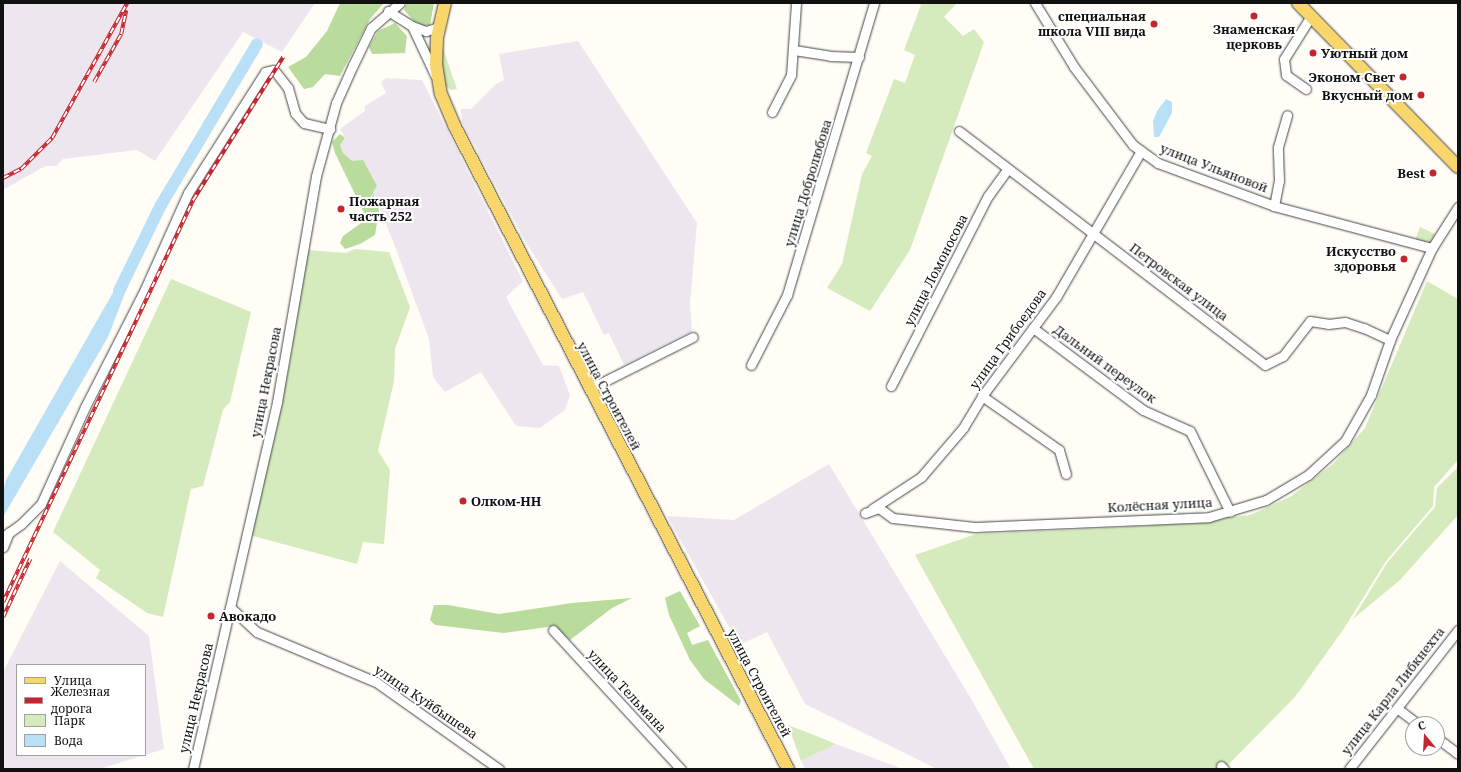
<!DOCTYPE html>
<html>
<head>
<meta charset="utf-8">
<style>
	body { margin:0 }
	#map { position:relative; width:1461px; height:772px; overflow:hidden; background:#fffdf5; font-family:"Noto Serif",serif }
	div>[style] { position:absolute }
	[style*='--x'] { left:calc(var(--x)*1px); top:calc(var(--y)*1px); width:calc(var(--w)*1px); rotate:calc(var(--a)*1deg) }
	.industrial>* { inset:0; background:#eee6ef }
	.green>* { inset:0; background:#d5ebbd }
	.forest>* { inset:0; background:#b9dc9c }
	.water>* { inset:0; background:#b9e0f7 }
	.river>* { height:12px; margin:-6px; padding:0 6px; transform-origin:6px; border-radius:6px; background:#b9e0f7 }
	.roads { filter:drop-shadow(0 0 1px #444) drop-shadow(0 0 1px #444) }
	.minor>* { height:9px; margin:-4.5px; padding:0 4.5px; transform-origin:4.5px; border-radius:4.5px; background:#fff }
	.major>* { height:12px; margin:-6px; padding:0 6px; transform-origin:6px; border-radius:6px; background:#f9d66b }
	.rail>* { height:3.5px; margin-top:-1.75px; transform-origin:0; background:repeating-linear-gradient(90deg,#fff 0 6px,#c4262e 0 12px); box-sizing:border-box; border-block:1px solid #c4262e }
	.dots>* { width:11px; height:11px; translate:-50% -50%; box-sizing:border-box; border:2px solid #fff; border-radius:50% }
	span { translate:-50% -50%; white-space:nowrap; text-align:center; line-height:1.15; -webkit-text-stroke:4px #fff; paint-order:stroke }
	.poi-label { font-size:13px; color:#111; font-weight:700 }
	.right { translate:-100% -50%; text-align:right }
	.left { translate:0 -50%; text-align:left }
	.street-label { font-size:13px; color:#111 }
	.frame { position:absolute; inset:0; border:4px solid #111; pointer-events:none }
	.legend { position:absolute; left:16px; top:664px; width:130px; height:92px; box-sizing:border-box; background:#fff; border:1px solid #a0a0a0; margin:0; padding:5px 7px; list-style:none; font-size:12px; color:#111 }
	.legend li { display:flex; align-items:center; gap:8px; height:20px }
	.legend b { width:20px; border:1px solid #a0a0a0 }
	.north { position:absolute; left:1405px; top:716px; width:40px; height:40px; box-sizing:border-box; background:#fff; border:1px solid #a0a0a0; border-radius:50%; rotate:342deg; font-size:11px; font-weight:700; line-height:16px; text-align:center; color:#111 }
	.north::after { content:''; display:block; margin:auto; width:14px; height:18px; background:#c4262e; clip-path:polygon(50% 0,100% 100%,50% 72%,0 100%) }
</style>
</head>
<body>
<div id="map">
	<div class="industrial">
		<i style="clip-path:polygon(3px 3px,315px 3px,282px 52px,243px 32px,155px 161px,137px 150px,63px 159px,56px 166px,45px 166px,3px 190px)"></i>
		<i style="clip-path:polygon(578px 41px,697px 223px,690px 304px,692px 331px,624px 365px,609px 333px,604px 335px,583px 292px,562px 299px,525px 241px,462px 122px,461px 109px,471px 109px,496px 84px,504px 80px,499px 54px)"></i>
		<i style="clip-path:polygon(386px 78px,422px 80px,523px 281px,506px 297px,543px 365px,559px 366px,570px 395px,565px 410px,540px 428px,516px 426px,481px 372px,445px 392px,433px 377px,429px 339px,396px 249px,373px 192px,343px 153px,340px 145px,345px 138px,340px 129px,365px 111px,365px 106px,386px 93px,381px 82px)"></i>
		<i style="clip-path:polygon(829px 464px,970px 697px,1011px 769px,937px 769px,805px 704px,767px 632px,739px 645px,667px 516px,734px 520px)"></i>
		<i style="clip-path:polygon(60px 561px,149px 636px,164px 749px,145px 755px,145px 665px,17px 665px,17px 755px,144px 755px,100px 769px,3px 769px,3px 672px)"></i>
		<i style="clip-path:polygon(836px 744px,903px 769px,805px 769px,801px 761px)"></i>
	</div>
	<div class="green">
		<i style="clip-path:polygon(917px 3px,957px 3px,944px 17px,963px 36px,974px 29px,984px 42px,910px 250px,870px 311px,827px 288px,842px 264px,862px 174px,872px 156px,866px 153px,894px 79px,905px 83px,915px 55px,904px 50px,921px 5px)"></i>
		<i style="clip-path:polygon(443px 49px,457px 89px,451px 90px,444px 85px,441px 53px)"></i>
		<i style="clip-path:polygon(1420px 227px,1437px 235px,1431px 245px,1415px 240px)"></i>
		<i style="clip-path:polygon(355px 249px,389px 252px,410px 307px,395px 349px,394px 381px,378px 451px,390px 470px,384px 544px,363px 542px,357px 564px,249px 535px,289px 367px,307px 250px,346px 253px)"></i>
		<i style="clip-path:polygon(171px 279px,251px 312px,230px 402px,223px 410px,203px 486px,191px 489px,163px 617px,147px 613px,96px 578px,100px 570px,53px 532px)"></i>
		<i style="clip-path:polygon(1427px 281px,1458px 299px,1458px 460px,1434px 487px,1433px 506px,1386px 561px,1345px 627px,1295px 697px,1224px 769px,1034px 769px,915px 555px,976px 534px,1147px 526px,1250px 515px,1290px 497px,1333px 464px,1365px 428px)"></i>
		<i style="clip-path:polygon(1458px 467px,1458px 515px,1400px 580px,1353px 619px,1387px 563px,1435px 507px,1437px 488px)"></i>
		<i style="clip-path:polygon(788px 725px,819px 737px,836px 744px,801px 761px)"></i>
	</div>
	<div class="forest">
		<i style="clip-path:polygon(340px 3px,384px 3px,370px 19px,340px 76px,325px 74px,313px 87px,304px 89px,288px 67px,306px 57px,327px 31px)"></i>
		<i style="clip-path:polygon(407px 3px,434px 3px,430px 25px,423px 26px,414px 21px,404px 10px)"></i>
		<i style="clip-path:polygon(395px 23px,407px 36px,405px 53px,372px 54px,369px 47px,378px 31px)"></i>
		<i style="clip-path:polygon(340px 134px,345px 138px,340px 145px,343px 153px,352px 161px,363px 160px,377px 186px,373px 192px,379px 210px,375px 235px,360px 244px,345px 249px,340px 243px,343px 236px,367px 219px,335px 153px,332px 142px)"></i>
		<i style="clip-path:polygon(680px 591px,700px 626px,687px 633px,692px 645px,708px 640px,741px 701px,739px 706px,704px 679px,690px 660px,669px 615px,665px 598px)"></i>
		<i style="clip-path:polygon(632px 598px,612px 608px,570px 640px,554px 626px,504px 633px,435px 625px,430px 620px,434px 605px,448px 605px,499px 614px,572px 603px)"></i>
	</div>
	<div class="water">
		<i style="clip-path:polygon(1166px 99px,1172px 102px,1172px 113px,1159px 137px,1154px 137px,1153px 121px,1157px 111px)"></i>
		<i style="clip-path:polygon(123px 275px,130px 280px,108px 337px,3px 517px,3px 491px,6px 480px)"></i>
	</div>
	<div class="river">
		<i style="--x:119;--y:291;--w:96;--a:-64"></i>
		<i style="--x:161;--y:205;--w:187;--a:-59.2"></i>
	</div>
	<div class="roads">
		<div class="minor">
			<i style="--x:1035;--y:3;--w:75;--a:58.6"></i>
			<i style="--x:1074;--y:67;--w:98;--a:52.9"></i>
			<i style="--x:1133;--y:145;--w:31;--a:36"></i>
			<i style="--x:1158;--y:163;--w:124;--a:20.3"></i>
			<i style="--x:1274;--y:206;--w:163;--a:14.9"></i>
			<i style="--x:388;--y:11;--w:28;--a:32"></i>
			<i style="--x:412;--y:26;--w:54;--a:64.9"></i>
			<i style="--x:412;--y:26;--w:15;--a:20"></i>
			<i style="--x:426;--y:31;--w:14;--a:-17"></i>
			<i style="--x:794;--y:50;--w:36;--a:9"></i>
			<i style="--x:830;--y:56;--w:29;--a:2"></i>
			<i style="--x:1306;--y:89;--w:24;--a:-145"></i>
			<i style="--x:1286;--y:75;--w:16;--a:-97"></i>
			<i style="--x:1284;--y:59;--w:51;--a:-57.9"></i>
			<i style="--x:772;--y:112;--w:42;--a:-62.8"></i>
			<i style="--x:791;--y:75;--w:72;--a:-86"></i>
			<i style="--x:959;--y:131;--w:385;--a:37.4"></i>
			<i style="--x:1265;--y:365;--w:20;--a:-27"></i>
			<i style="--x:1283;--y:356;--w:44;--a:-52.4"></i>
			<i style="--x:1310;--y:321;--w:18;--a:9"></i>
			<i style="--x:1328;--y:324;--w:17;--a:-7"></i>
			<i style="--x:1345;--y:322;--w:20;--a:18"></i>
			<i style="--x:1364;--y:328;--w:29;--a:25"></i>
			<i style="--x:1274;--y:206;--w:25;--a:-79"></i>
			<i style="--x:1279;--y:181;--w:34;--a:-92"></i>
			<i style="--x:1278;--y:147;--w:33;--a:-74"></i>
			<i style="--x:1033;--y:328;--w:137;--a:36.7"></i>
			<i style="--x:1143;--y:410;--w:51;--a:24.1"></i>
			<i style="--x:1190;--y:431;--w:90;--a:63.7"></i>
			<i style="--x:751;--y:365;--w:79;--a:-62.8"></i>
			<i style="--x:787;--y:295;--w:305;--a:-73.4"></i>
			<i style="--x:891;--y:386;--w:213;--a:-63"></i>
			<i style="--x:988;--y:196;--w:34;--a:-54"></i>
			<i style="--x:589;--y:389;--w:116;--a:-26.6"></i>
			<i style="--x:982;--y:396;--w:94;--a:35"></i>
			<i style="--x:1059;--y:450;--w:25;--a:74"></i>
			<i style="--x:872;--y:509;--w:59;--a:-33.1"></i>
			<i style="--x:921;--y:477;--w:65;--a:-49.4"></i>
			<i style="--x:963;--y:428;--w:37;--a:-59"></i>
			<i style="--x:982;--y:396;--w:124;--a:-53.2"></i>
			<i style="--x:1056;--y:297;--w:169;--a:-59.8"></i>
			<i style="--x:865;--y:513;--w:15;--a:-20"></i>
			<i style="--x:879;--y:508;--w:17;--a:36"></i>
			<i style="--x:893;--y:518;--w:82;--a:6.3"></i>
			<i style="--x:975;--y:527;--w:234;--a:-2.4"></i>
			<i style="--x:1209;--y:517;--w:59;--a:-16.6"></i>
			<i style="--x:1266;--y:500;--w:49;--a:-30.8"></i>
			<i style="--x:1308;--y:475;--w:50;--a:-42.6"></i>
			<i style="--x:1345;--y:441;--w:53;--a:-60.5"></i>
			<i style="--x:1371;--y:395;--w:58;--a:-70.9"></i>
			<i style="--x:1390;--y:340;--w:101;--a:-65.5"></i>
			<i style="--x:1432;--y:248;--w:49;--a:-57.6"></i>
			<i style="--x:3;--y:537;--w:22;--a:-36"></i>
			<i style="--x:21;--y:524;--w:28;--a:-45"></i>
			<i style="--x:41;--y:504;--w:107;--a:-65.6"></i>
			<i style="--x:85;--y:407;--w:132;--a:-63"></i>
			<i style="--x:145;--y:289;--w:105;--a:-65.9"></i>
			<i style="--x:188;--y:193;--w:143;--a:-57.5"></i>
			<i style="--x:265;--y:72;--w:9;--a:-13"></i>
			<i style="--x:274;--y:70;--w:23;--a:52"></i>
			<i style="--x:288;--y:88;--w:26;--a:74"></i>
			<i style="--x:295;--y:113;--w:13;--a:48"></i>
			<i style="--x:304;--y:123;--w:27;--a:13"></i>
			<i style="--x:3;--y:547;--w:16;--a:-68"></i>
			<i style="--x:230;--y:607;--w:37;--a:43"></i>
			<i style="--x:257;--y:632;--w:129;--a:22.8"></i>
			<i style="--x:376;--y:682;--w:151;--a:35.3"></i>
			<i style="--x:553;--y:630;--w:189;--a:47.4"></i>
			<i style="--x:1398;--y:709;--w:25;--a:37"></i>
			<i style="--x:1437;--y:738;--w:26;--a:37"></i>
			<i style="--x:1221;--y:766;--w:4;--a:45"></i>
			<i style="--x:193;--y:769;--w:376;--a:-77.1"></i>
			<i style="--x:277;--y:402;--w:229;--a:-80.2"></i>
			<i style="--x:316;--y:176;--w:76;--a:-74.7"></i>
			<i style="--x:336;--y:103;--w:42;--a:-65.9"></i>
			<i style="--x:353;--y:65;--w:41;--a:-64.1"></i>
			<i style="--x:371;--y:28;--w:38;--a:-41"></i>
			<i style="--x:1349;--y:769;--w:177;--a:-51.9"></i>
		</div>
		<div class="major">
			<i style="--x:445;--y:3;--w:36;--a:103"></i>
			<i style="--x:437;--y:38;--w:26;--a:92"></i>
			<i style="--x:436;--y:64;--w:30;--a:81"></i>
			<i style="--x:441;--y:94;--w:36;--a:67"></i>
			<i style="--x:455;--y:127;--w:723;--a:62.58"></i>
			<i style="--x:1298;--y:3;--w:229;--a:45.7"></i>
		</div>
	</div>
	<div class="rail">
		<i style="--x:94;--y:82;--w:55;--a:-60.6"></i>
		<i style="--x:121;--y:34;--w:24;--a:-78"></i>
		<i style="--x:3;--y:178;--w:20;--a:-27"></i>
		<i style="--x:21;--y:169;--w:44;--a:-45"></i>
		<i style="--x:52;--y:138;--w:154;--a:-60.9"></i>
		<i style="--x:3;--y:602;--w:445;--a:-64.7"></i>
		<i style="--x:193;--y:200;--w:169;--a:-57.8"></i>
		<i style="--x:3;--y:617;--w:64;--a:-65"></i>
	</div>
	<div class="dots">
		<i style="left:1254px;top:16px;background:#c4262e"></i>
		<i style="left:1154px;top:24px;background:#c4262e"></i>
		<i style="left:1313px;top:53px;background:#c4262e"></i>
		<i style="left:1403px;top:77px;background:#c4262e"></i>
		<i style="left:1421px;top:95px;background:#c4262e"></i>
		<i style="left:1433px;top:173px;background:#c4262e"></i>
		<i style="left:341px;top:209px;background:#c4262e"></i>
		<i style="left:1404px;top:259px;background:#c4262e"></i>
		<i style="left:463px;top:501px;background:#c4262e"></i>
		<i style="left:211px;top:616px;background:#c4262e"></i>
	</div>
	<div class="poi-label">
		<span class="right" style="left:1146px;top:24px">специальная<br>школа VIII вида</span>
		<span style="left:1254px;top:37px">Знаменская<br>церковь</span>
		<span class="left" style="left:1321px;top:53px">Уютный дом</span>
		<span class="right" style="left:1395px;top:77px">Эконом Свет</span>
		<span class="right" style="left:1413px;top:95px">Вкусный дом</span>
		<span class="right" style="left:1425px;top:173px">Best</span>
		<span class="left" style="left:349px;top:209px">Пожарная<br>часть 252</span>
		<span class="right" style="left:1396px;top:259px">Искусство<br>здоровья</span>
		<span class="left" style="left:471px;top:501px">Олком-НН</span>
		<span class="left" style="left:219px;top:616px">Авокадо</span>
	</div>
	<div class="street-label">
		<span style="left:1214px;top:168px;rotate:21deg">улица Ульяновой</span>
		<span style="left:808px;top:183px;rotate:-73deg">улица Добролюбова</span>
		<span style="left:936px;top:270px;rotate:-63deg">улица Ломоносова</span>
		<span style="left:1179px;top:282px;rotate:37deg">Петровская улица</span>
		<span style="left:1008px;top:339px;rotate:-54deg">улица Грибоедова</span>
		<span style="left:1105px;top:364px;rotate:36deg">Дальний переулок</span>
		<span style="left:266px;top:382px;rotate:-79deg">улица Некрасова</span>
		<span style="left:609px;top:396px;rotate:62deg">улица Строителей</span>
		<span style="left:1160px;top:505px;rotate:-3deg">Колёсная улица</span>
		<span style="left:759px;top:683px;rotate:62deg">улица Строителей</span>
		<span style="left:627px;top:691px;rotate:47deg">улица Тельмана</span>
		<span style="left:1393px;top:691px;rotate:-52deg">улица Карла Либкнехта</span>
		<span style="left:196px;top:698px;rotate:-77deg">улица Некрасова</span>
		<span style="left:426px;top:702px;rotate:34deg">улица Куйбышева</span>
	</div>
	<div class="frame"></div>
	<ul class="legend">
	<li><b style="height:5px;background:#f9d66b"></b>Улица</li>
	<li><b style="height:5px;background:#c4262e"></b>Железная дорога</li>
	<li><b style="height:11px;background:#d5ebbd"></b>Парк</li>
	<li><b style="height:11px;background:#b9e0f7"></b>Вода</li>
	</ul>
	<div class="north">С</div>
</div>
</body>
</html>
